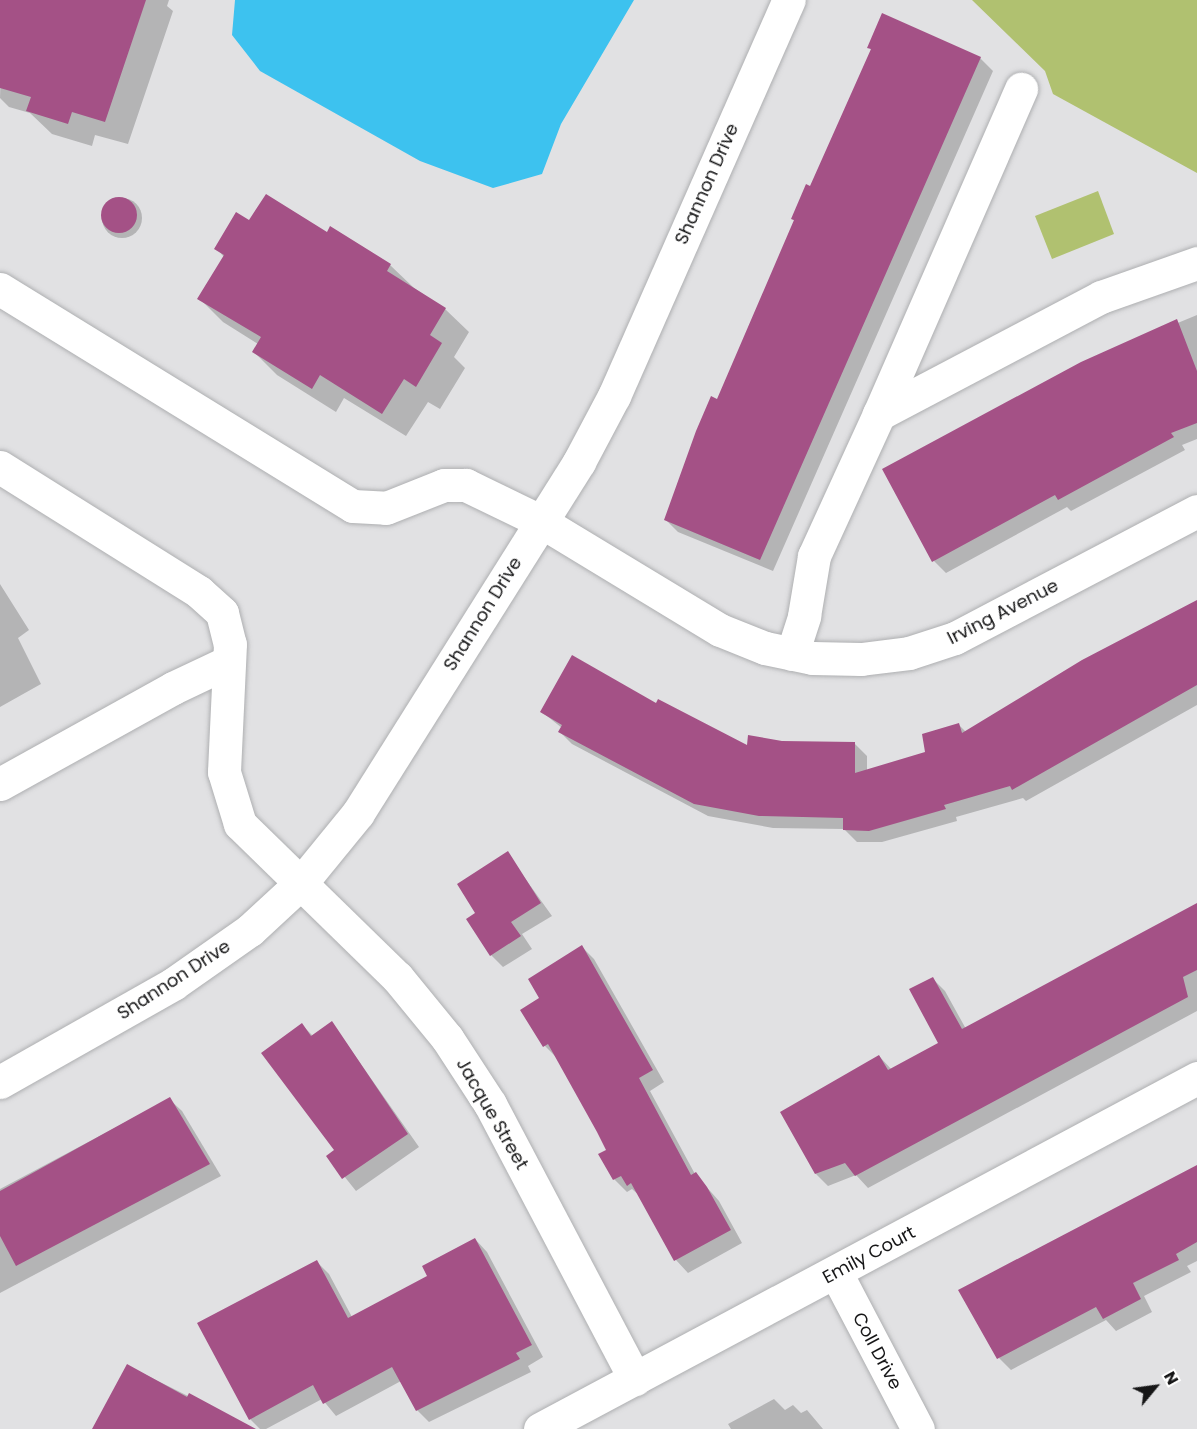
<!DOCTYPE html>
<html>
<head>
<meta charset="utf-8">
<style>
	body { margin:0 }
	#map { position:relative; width:1197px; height:1429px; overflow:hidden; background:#e1e1e3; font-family:Poppins,sans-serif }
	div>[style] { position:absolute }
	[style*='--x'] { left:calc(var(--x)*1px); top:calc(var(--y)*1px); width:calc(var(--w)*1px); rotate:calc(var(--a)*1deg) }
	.green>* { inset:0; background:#b0c170 }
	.water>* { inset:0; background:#3dc2ef }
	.shadow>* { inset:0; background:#0003 }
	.round { border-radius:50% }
	.building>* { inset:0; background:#a45186 }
	.roads { filter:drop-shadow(0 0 2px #aeafb1) drop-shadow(0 0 2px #aeafb1) }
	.minor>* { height:33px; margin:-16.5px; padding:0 16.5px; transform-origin:16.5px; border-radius:16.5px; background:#fff }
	span { translate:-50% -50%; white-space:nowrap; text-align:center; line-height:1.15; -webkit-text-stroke:6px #fff; paint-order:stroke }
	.street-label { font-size:18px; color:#161617 }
	.north { position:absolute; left:1125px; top:1357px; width:60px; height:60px; -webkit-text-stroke:4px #fff; paint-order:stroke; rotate:61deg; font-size:16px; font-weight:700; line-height:24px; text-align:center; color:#161617 }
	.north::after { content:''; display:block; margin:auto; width:21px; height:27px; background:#161617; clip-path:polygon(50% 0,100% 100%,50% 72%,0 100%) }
</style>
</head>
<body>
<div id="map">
	<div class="green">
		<i style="clip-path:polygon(972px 0,1197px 0,1197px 173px,1053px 94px,1045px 71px)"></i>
		<i style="clip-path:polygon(1098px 191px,1114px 234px,1052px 259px,1035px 216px)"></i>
	</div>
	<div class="water">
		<i style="clip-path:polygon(235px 0,634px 0,561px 124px,542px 174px,493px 188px,420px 161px,260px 71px,232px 35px)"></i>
	</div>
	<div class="shadow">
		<i style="clip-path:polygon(3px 0,169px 0,167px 6px,173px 11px,128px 144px,95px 135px,92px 146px,52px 134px,30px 113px,9px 107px,0 98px)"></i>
		<i style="clip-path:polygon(883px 15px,980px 58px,993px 71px,773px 571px,678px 532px,666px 520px,795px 221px,792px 219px,811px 188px,872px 51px,869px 47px)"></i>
		<i class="round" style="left:102px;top:198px;width:40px;height:40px"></i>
		<i style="clip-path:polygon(250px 222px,328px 234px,390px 265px,414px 288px,445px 309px,469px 332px,454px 357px,465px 368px,440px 409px,428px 402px,406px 436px,344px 398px,336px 412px,277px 375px,254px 352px,258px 344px,223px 322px,199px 298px,224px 257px,216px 248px)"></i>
		<i style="clip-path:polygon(1197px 315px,1197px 439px,1182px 445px,1185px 450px,1071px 511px,1067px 507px,946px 573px,934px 561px,1081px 363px)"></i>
		<i style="clip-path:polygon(0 584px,29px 630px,18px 638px,41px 684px,0 707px)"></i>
		<i style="clip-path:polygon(1197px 603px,1197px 705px,1026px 801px,1023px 798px,956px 817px,957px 821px,882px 842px,857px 842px,844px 829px,773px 828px,708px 816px,572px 744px,560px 732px,562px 728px,542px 712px,657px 705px,748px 747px,782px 742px,854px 743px,867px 756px,867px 771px,926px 754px,959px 725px,966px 732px)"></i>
		<i style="clip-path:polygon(507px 853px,552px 916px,522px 934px,532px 949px,503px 967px,491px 955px,477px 914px)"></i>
		<i style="clip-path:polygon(1197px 905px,1197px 1011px,868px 1188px,856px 1175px,828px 1186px,816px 1174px,879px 1056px,892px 1070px,940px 1044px,932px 978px,945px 991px,966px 1029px)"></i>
		<i style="clip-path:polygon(582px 947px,594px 959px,664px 1082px,650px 1091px,695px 1174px,719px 1201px,742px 1243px,688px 1273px,676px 1260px,641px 1197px,632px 1189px,627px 1192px,614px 1179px,600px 1154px,608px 1150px,557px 1058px,545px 1046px,541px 999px)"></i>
		<i style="clip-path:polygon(332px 1023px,419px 1147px,356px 1191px,328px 1156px,336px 1151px,302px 1025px,313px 1036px)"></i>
		<i style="clip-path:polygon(169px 1099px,182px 1111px,221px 1176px,0 1293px,0 1189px)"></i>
		<i style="clip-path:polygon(1197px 1167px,1197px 1261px,1187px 1266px,1191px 1272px,1144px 1296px,1152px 1312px,1116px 1331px,1106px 1320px,1011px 1370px,999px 1358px)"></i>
		<i style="clip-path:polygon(475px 1239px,487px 1252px,543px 1357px,528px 1366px,531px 1372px,429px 1422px,417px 1410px,401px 1381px,336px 1416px,322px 1399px,266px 1429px,260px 1429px,250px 1419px,317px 1262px,329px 1274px,352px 1317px,429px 1276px)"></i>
		<i style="clip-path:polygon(128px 1366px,244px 1424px,249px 1429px,107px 1429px)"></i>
		<i style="clip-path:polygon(774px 1399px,785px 1410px,793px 1405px,801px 1413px,807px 1410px,823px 1429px,731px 1429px,728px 1424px)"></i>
	</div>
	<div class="building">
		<i style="clip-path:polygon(0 0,146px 0,105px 122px,72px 112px,68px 124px,26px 111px,31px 97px,0 88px)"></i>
		<i style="clip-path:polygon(882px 13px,981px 57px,760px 560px,664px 520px,696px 431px,711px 396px,717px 399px,794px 220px,791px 219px,806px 184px,810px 186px,871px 49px,867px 48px)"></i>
		<i style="clip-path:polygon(266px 194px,327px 232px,330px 226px,391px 264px,387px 271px,446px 308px,430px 335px,442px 343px,416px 387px,404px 379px,382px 414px,320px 375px,312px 389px,252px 352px,261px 337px,197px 299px,224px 255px,214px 249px,236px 212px,249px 220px)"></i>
		<i class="round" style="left:101px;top:197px;width:36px;height:36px"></i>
		<i style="clip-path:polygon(1177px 319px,1197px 371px,1197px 423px,1171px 433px,1174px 437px,1058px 500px,1055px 495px,932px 562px,882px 469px,1081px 362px)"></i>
		<i style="clip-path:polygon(1197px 600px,1197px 685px,1012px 790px,1010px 786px,944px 805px,946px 809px,869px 831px,843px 830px,843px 818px,759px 816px,694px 804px,558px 732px,562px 725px,540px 712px,572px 655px,656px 703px,658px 699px,747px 745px,748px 735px,782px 741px,855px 742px,855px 773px,925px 752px,922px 734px,959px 723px,962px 733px,1082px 660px)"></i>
		<i style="clip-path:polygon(508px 851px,541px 903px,511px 922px,521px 936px,490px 956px,466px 919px,475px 913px,457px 884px)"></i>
		<i style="clip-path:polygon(1197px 903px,1197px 970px,1183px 977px,1188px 997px,855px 1176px,845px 1163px,815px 1174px,780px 1112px,879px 1055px,888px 1070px,938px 1043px,909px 989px,933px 977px,962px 1029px)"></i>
		<i style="clip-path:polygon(582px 945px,653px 1070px,639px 1078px,691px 1175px,696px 1172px,707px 1187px,731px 1230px,674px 1261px,631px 1183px,627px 1186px,621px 1176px,613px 1180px,598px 1154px,606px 1150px,597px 1132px,548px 1044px,543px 1047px,520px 1010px,539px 998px,528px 979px)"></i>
		<i style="clip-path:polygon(332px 1021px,408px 1134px,342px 1179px,326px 1156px,334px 1150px,261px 1053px,302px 1023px,311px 1036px)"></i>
		<i style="clip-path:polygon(170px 1097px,210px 1164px,16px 1266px,0 1236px,0 1191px)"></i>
		<i style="clip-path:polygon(1197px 1165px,1197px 1242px,1176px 1254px,1179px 1260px,1133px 1283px,1141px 1299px,1103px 1319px,1096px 1307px,997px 1359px,958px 1290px)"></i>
		<i style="clip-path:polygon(475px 1238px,532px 1345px,516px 1353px,520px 1359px,416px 1411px,392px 1367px,323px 1404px,313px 1385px,249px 1420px,197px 1323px,317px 1260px,348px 1318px,427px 1276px,422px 1266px)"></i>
		<i style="clip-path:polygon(127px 1364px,187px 1397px,189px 1393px,256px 1429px,92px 1429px)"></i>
	</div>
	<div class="roads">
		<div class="minor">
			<i style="--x:0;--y:289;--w:414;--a:31.6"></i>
			<i style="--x:353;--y:506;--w:33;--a:3"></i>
			<i style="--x:386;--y:508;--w:62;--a:-21.6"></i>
			<i style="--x:444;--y:485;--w:22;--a:0"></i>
			<i style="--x:466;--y:485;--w:82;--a:25.9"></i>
			<i style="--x:540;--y:521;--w:210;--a:31.2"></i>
			<i style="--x:720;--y:630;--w:48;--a:21.8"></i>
			<i style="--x:765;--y:648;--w:48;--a:12"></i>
			<i style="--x:812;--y:658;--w:49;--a:1.2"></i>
			<i style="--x:861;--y:659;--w:48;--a:-7.1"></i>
			<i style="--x:909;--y:653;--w:48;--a:-18.1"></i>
			<i style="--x:955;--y:638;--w:273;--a:-27.7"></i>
			<i style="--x:879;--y:414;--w:355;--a:-66.4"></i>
			<i style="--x:0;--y:467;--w:235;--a:32.1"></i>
			<i style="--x:199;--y:592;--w:31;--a:42"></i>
			<i style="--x:222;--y:613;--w:32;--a:76"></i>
			<i style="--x:230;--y:644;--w:128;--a:92.7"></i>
			<i style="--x:224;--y:772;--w:54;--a:72.9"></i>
			<i style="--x:240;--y:824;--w:219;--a:44.3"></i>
			<i style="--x:397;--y:977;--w:79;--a:50.7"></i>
			<i style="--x:447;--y:1038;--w:79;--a:56.9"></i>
			<i style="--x:490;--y:1104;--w:311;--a:62.2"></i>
			<i style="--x:792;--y:654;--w:40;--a:-72"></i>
			<i style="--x:804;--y:616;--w:61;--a:-80.5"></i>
			<i style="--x:814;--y:556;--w:156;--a:-65.4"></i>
			<i style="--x:879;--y:414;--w:251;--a:-27.8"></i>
			<i style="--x:1101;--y:297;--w:102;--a:-19.5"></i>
			<i style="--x:0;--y:784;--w:198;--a:-29"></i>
			<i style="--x:173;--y:688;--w:61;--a:-25.3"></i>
			<i style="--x:0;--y:1082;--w:199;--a:-29.5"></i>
			<i style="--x:173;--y:984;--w:94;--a:-35"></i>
			<i style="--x:250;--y:930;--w:69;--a:-42.7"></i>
			<i style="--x:301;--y:883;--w:90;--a:-50.8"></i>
			<i style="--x:358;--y:813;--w:415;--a:-57.8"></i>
			<i style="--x:579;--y:462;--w:75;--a:-62.1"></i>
			<i style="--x:614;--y:396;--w:433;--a:-66.2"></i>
			<i style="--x:836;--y:1273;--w:176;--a:62.3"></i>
			<i style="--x:540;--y:1429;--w:745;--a:-28.11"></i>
		</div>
	</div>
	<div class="street-label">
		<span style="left:707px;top:184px;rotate:-66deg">Shannon Drive</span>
		<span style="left:1003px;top:612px;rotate:-27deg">Irving Avenue</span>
		<span style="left:483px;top:614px;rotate:-58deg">Shannon Drive</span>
		<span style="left:174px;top:980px;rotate:-33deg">Shannon Drive</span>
		<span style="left:492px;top:1114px;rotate:60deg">Jacque Street</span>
		<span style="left:869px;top:1255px;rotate:-28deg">Emily Court</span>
		<span style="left:877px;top:1351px;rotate:62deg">Coll Drive</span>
	</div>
	<div class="north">N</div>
</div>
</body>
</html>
